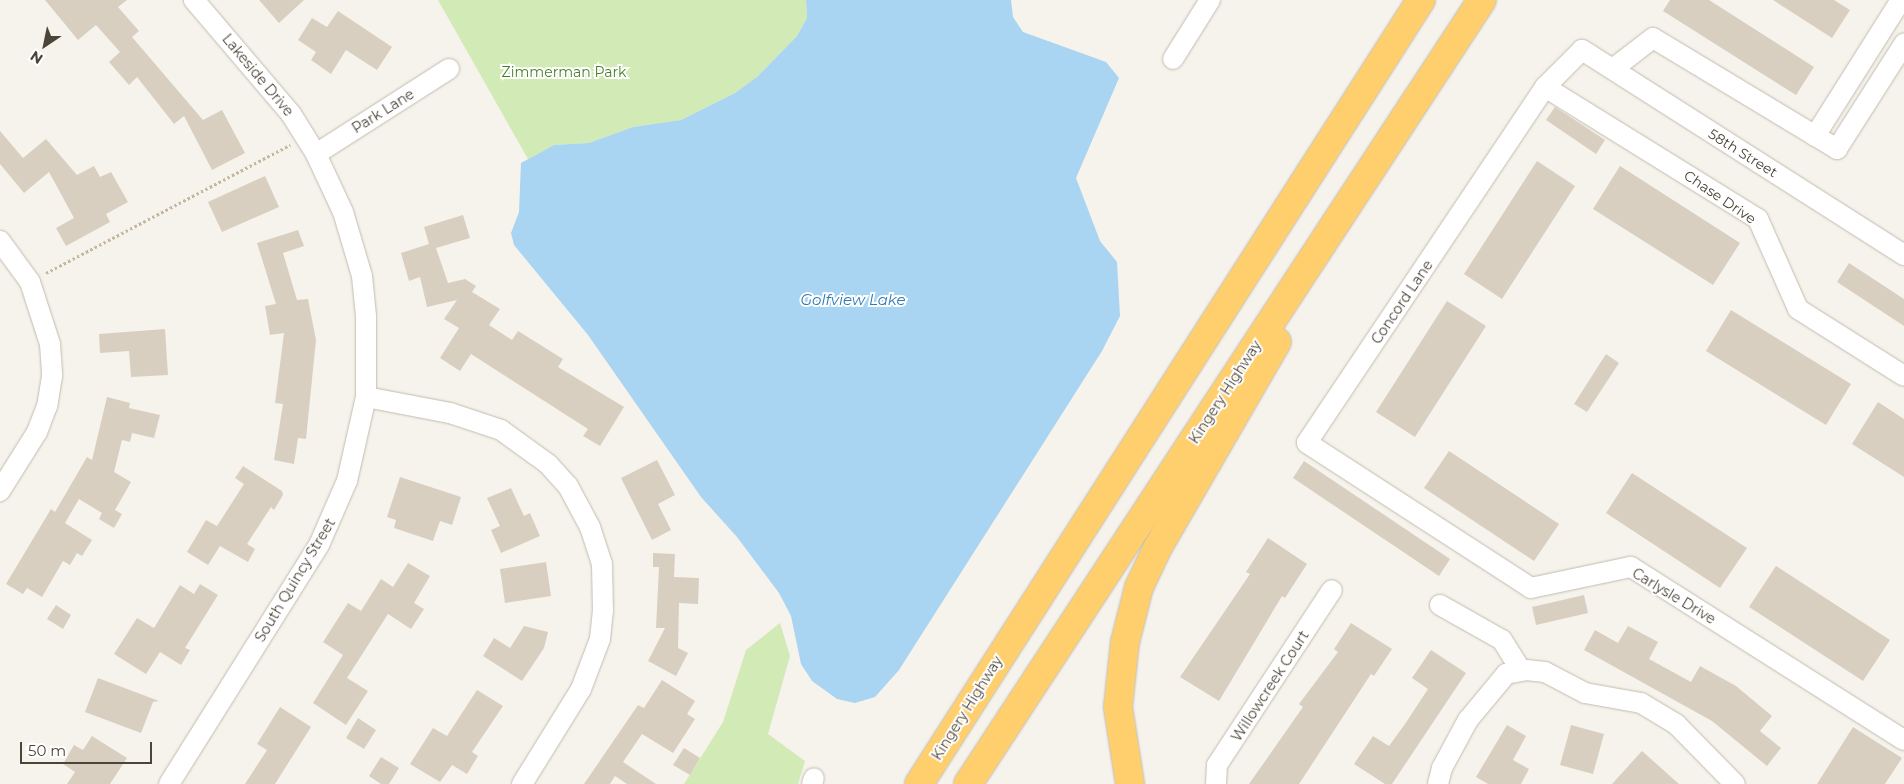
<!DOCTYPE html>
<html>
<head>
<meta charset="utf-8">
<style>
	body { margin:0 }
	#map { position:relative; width:1904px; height:784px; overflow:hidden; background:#f6f3ec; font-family:Montserrat,sans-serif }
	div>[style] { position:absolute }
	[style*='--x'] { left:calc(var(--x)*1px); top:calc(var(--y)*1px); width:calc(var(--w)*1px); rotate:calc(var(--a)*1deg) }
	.green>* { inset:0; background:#d2eab5 }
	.water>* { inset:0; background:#a9d4f2 }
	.building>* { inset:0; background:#d8cfc1 }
	.path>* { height:3px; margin-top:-1.5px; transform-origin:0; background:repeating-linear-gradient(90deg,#c4b79f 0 2.5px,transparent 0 5px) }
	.roads { filter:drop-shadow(0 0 1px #c2bbae) drop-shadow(0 0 1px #c2bbae) }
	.minor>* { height:20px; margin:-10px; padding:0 10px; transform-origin:10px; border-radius:10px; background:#fff }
	.highway>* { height:28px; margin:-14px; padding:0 14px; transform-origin:14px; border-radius:14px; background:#ffcf6e }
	span { translate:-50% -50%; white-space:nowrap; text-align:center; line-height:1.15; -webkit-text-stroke:4px #fff; paint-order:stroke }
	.park-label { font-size:14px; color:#4a7f2a }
	.street-label { font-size:14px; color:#4b4439 }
	.water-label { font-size:15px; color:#2e7ab2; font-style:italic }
	.north { position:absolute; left:20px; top:20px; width:50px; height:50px; -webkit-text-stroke:4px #fff; paint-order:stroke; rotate:214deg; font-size:14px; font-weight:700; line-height:20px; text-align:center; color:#4b4439 }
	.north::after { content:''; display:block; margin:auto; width:18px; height:22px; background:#4b4439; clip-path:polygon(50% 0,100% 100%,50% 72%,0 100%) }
	.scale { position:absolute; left:20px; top:742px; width:132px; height:22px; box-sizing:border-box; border:2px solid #4b4439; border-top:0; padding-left:6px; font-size:15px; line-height:18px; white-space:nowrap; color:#4b4439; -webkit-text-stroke:4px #fff; paint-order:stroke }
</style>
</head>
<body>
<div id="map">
	<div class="green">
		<i style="clip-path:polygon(438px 0,806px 0,807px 18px,797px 36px,757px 77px,735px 93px,681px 120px,633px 127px,589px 143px,554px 145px,528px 159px)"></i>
		<i style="clip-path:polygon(780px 623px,790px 656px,768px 734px,805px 761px,798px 784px,684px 784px,723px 722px,746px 650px)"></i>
	</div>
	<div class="water">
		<i style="clip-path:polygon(806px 0,1011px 0,1013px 17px,1023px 32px,1106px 62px,1119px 78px,1076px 178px,1100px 241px,1117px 262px,1120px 316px,1102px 351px,899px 670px,875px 697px,855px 703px,837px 699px,812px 681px,801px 664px,791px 616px,779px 593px,737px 537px,701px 497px,588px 335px,514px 245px,511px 233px,519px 212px,521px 163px,554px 145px,589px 143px,633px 127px,681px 120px,735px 93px,757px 77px,797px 36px,807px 18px)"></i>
	</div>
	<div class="building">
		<i style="clip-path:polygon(45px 0,127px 0,118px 7px,139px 31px,132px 37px,203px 120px,222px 110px,245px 153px,212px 170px,184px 116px,174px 124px,137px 77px,129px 85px,109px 62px,120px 52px,96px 25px,78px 40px)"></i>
		<i style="clip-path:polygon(259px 0,304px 0,279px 23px)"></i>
		<i style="clip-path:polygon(1670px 0,1709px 0,1814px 67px,1796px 95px,1663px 11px)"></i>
		<i style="clip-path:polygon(1773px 0,1834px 0,1850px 10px,1832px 38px)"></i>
		<i style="clip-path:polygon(338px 11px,392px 47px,377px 70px,346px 50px,331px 74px,311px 60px,316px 52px,298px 40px,312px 18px,327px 27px)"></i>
		<i style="clip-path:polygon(1555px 107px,1605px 140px,1596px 154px,1546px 120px)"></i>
		<i style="clip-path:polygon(0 131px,23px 158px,46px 139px,77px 175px,94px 166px,100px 177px,111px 172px,128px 202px,106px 214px,110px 222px,66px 246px,56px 228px,74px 218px,49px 172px,24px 193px,0 164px)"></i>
		<i style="clip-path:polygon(1537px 161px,1575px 186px,1502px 299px,1464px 274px)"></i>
		<i style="clip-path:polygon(1620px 166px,1740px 243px,1713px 285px,1593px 209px)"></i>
		<i style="clip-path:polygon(265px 176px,279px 207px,222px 232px,208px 202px)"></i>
		<i style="clip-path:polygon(463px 215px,470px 238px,436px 248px,448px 283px,465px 279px,476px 286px,472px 292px,500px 309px,489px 325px,512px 340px,518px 331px,563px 359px,558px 367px,624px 407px,600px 446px,583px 436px,588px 429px,471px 354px,460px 371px,440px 358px,459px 328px,444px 319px,457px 300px,427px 307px,420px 277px,409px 281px,401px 253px,429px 244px,424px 227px)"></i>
		<i style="clip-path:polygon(298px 230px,304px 246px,283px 253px,297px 300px,308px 299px,316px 340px,306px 439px,298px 438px,294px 464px,274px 460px,283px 404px,275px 403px,284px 333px,270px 335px,265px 306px,276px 304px,257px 243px)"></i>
		<i style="clip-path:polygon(1849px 263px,1904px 299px,1904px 326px,1837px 282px)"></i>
		<i style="clip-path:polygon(1447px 301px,1486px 326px,1415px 437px,1376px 412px)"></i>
		<i style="clip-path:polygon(1731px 310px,1851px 384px,1826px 425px,1706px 351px)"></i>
		<i style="clip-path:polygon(165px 329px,168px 375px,131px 377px,129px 351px,100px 353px,99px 334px)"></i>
		<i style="clip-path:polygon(1606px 354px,1619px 363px,1587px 412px,1574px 404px)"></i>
		<i style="clip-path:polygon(107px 397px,130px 403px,129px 408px,160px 415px,154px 438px,132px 433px,130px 442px,122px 440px,114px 472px,131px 482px,115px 510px,122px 514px,114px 528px,99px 519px,102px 513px,79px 499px,65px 523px,92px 540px,82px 556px,77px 553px,70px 565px,63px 561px,42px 597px,27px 588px,23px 594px,6px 584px,51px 509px,55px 512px,87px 457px,92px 460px)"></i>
		<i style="clip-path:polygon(1878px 402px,1904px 419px,1904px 477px,1852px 444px)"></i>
		<i style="clip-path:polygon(1449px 451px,1559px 524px,1534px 561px,1424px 488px)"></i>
		<i style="clip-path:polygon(657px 460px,675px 495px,658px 504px,671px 530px,652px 540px,621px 478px)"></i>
		<i style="clip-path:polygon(1304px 461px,1450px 559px,1439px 576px,1293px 478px)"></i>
		<i style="clip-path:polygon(243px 466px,282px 491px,283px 495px,274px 510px,271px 507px,247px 544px,255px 549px,248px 562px,220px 546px,208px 565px,187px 552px,206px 520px,217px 526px,244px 484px,235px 478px)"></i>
		<i style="clip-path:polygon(1632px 473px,1747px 548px,1720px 588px,1606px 513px)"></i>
		<i style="clip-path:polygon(400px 477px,461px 497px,452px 525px,440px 521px,433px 541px,394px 528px,396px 520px,387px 517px)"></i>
		<i style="clip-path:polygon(511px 488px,524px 516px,530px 513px,540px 536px,501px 553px,491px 530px,500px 526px,487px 498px)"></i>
		<i style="clip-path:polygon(1268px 538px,1307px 564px,1285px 598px,1282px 596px,1219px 701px,1180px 677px,1250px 574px,1246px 572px)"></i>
		<i style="clip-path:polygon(653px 553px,675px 554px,674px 577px,699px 578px,698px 604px,679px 603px,678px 648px,688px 653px,676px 676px,648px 661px,665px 628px,656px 628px,659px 567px,653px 567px)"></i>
		<i style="clip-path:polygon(546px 562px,551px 596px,505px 603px,500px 569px)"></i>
		<i style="clip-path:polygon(408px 563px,430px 576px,414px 603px,424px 609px,411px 629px,388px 614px,347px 678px,368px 691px,346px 725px,313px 703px,343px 655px,323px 642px,348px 603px,361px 611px,381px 579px,393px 587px)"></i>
		<i style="clip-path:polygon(1776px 566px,1890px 640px,1863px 681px,1749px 607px)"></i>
		<i style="clip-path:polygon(200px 584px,218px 595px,185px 648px,190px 650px,181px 665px,160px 652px,146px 674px,114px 654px,137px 618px,154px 628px,180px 585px,194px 594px)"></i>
		<i style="clip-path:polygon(1584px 595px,1588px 613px,1536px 625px,1532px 607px)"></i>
		<i style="clip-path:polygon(56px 605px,71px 615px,63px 629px,47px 619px)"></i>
		<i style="clip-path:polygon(1351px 623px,1392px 649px,1374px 676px,1371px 674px,1299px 784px,1249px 784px,1303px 707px,1299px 704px,1338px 652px,1334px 649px)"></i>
		<i style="clip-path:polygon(524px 626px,548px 632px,544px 648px,522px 681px,483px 656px,494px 638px,510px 648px)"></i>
		<i style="clip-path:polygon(1628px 626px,1658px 642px,1649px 659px,1691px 682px,1700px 666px,1736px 686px,1772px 716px,1760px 731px,1781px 748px,1767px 766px,1712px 721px,1584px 650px,1595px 630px,1618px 643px)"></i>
		<i style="clip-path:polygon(1431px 650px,1466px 673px,1392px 784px,1385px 784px,1354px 764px,1373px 736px,1389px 746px,1405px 724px,1428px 689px,1412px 678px)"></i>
		<i style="clip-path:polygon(98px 678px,159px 701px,153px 702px,141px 733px,85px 712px)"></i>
		<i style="clip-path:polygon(662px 680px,695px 701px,687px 714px,695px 719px,673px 753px,642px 734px,623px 762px,656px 784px,627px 784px,615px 776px,610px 784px,584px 784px,638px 705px,644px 708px)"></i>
		<i style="clip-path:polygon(477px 690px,503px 706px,472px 752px,478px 756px,467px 774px,452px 765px,440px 782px,410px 764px,433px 728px,447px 736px)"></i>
		<i style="clip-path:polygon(280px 707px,311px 727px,275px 784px,245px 784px,267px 750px,257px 744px)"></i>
		<i style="clip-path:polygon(358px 718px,376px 730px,364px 749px,346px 738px)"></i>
		<i style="clip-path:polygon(1507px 725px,1526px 736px,1513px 760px,1529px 769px,1521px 784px,1488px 784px,1476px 777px)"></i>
		<i style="clip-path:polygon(1571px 725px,1604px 734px,1593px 774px,1560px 765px)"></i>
		<i style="clip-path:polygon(1853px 727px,1902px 758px,1885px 784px,1817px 784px)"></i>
		<i style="clip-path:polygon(92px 736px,127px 758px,110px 784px,67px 784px,75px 772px,63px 764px,74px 745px,83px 750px)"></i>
		<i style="clip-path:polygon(684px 748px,700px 758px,690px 775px,673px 765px)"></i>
		<i style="clip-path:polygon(1642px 751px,1679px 784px,1612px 784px)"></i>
		<i style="clip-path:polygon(381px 757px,399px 768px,389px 784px,381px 784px,369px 776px)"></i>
	</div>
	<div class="path">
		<i style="--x:46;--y:273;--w:276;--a:-27.7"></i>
	</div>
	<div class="roads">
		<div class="minor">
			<i style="--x:1173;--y:59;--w:70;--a:-57.9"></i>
			<i style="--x:1614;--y:68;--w:49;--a:-37.6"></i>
			<i style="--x:1653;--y:38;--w:215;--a:31.1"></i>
			<i style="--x:1837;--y:149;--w:125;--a:-57.5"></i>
			<i style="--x:1545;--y:87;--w:251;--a:31.8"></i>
			<i style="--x:1758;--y:219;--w:98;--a:66"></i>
			<i style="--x:1798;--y:309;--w:125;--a:32.3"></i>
			<i style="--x:1815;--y:136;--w:161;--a:-57.7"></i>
			<i style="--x:316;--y:154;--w:158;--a:-32.6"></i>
			<i style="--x:0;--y:241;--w:51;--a:53.8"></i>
			<i style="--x:30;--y:282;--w:65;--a:72.1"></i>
			<i style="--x:50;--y:344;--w:32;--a:86"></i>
			<i style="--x:52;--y:376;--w:30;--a:99"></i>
			<i style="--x:47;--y:406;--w:28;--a:111"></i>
			<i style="--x:37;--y:432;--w:70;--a:122.1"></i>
			<i style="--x:1904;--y:255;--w:382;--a:-147.5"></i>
			<i style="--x:1582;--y:50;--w:52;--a:135"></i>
			<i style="--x:1545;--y:87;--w:428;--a:123.8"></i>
			<i style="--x:1307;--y:443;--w:267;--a:32.9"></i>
			<i style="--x:1531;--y:588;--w:102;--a:-11.9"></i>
			<i style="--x:1631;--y:567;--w:323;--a:32.4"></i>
			<i style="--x:366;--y:397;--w:86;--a:10.8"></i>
			<i style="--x:450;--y:413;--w:54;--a:18.4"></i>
			<i style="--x:501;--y:430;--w:58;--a:35.9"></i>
			<i style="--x:548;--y:464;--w:30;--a:48"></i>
			<i style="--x:568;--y:486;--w:47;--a:61.8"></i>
			<i style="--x:590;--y:527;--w:39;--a:72"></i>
			<i style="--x:602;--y:564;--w:46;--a:88.8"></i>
			<i style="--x:603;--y:610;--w:29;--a:96"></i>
			<i style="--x:600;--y:639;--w:53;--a:110.8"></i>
			<i style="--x:581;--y:689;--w:112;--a:121.8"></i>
			<i style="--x:1440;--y:605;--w:71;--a:29.4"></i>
			<i style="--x:1502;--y:640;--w:36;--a:58"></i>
			<i style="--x:169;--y:784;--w:282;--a:-57.9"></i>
			<i style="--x:319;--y:545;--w:70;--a:-66.4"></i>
			<i style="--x:347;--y:481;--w:86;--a:-77.3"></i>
			<i style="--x:366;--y:397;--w:81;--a:-90"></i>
			<i style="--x:366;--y:316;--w:40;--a:-95.7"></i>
			<i style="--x:362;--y:276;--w:67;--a:-106.5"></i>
			<i style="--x:343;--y:212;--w:64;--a:-115"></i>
			<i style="--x:316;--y:154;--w:47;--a:-122"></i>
			<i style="--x:291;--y:114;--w:150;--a:-130.4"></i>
			<i style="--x:812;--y:784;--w:6;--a:-72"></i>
			<i style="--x:1216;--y:784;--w:19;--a:-87"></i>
			<i style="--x:1217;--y:765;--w:209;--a:-56.7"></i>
			<i style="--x:1438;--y:784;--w:16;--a:-76"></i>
			<i style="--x:1442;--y:768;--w:55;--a:-61.6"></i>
			<i style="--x:1468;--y:720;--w:60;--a:-50.4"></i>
			<i style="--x:1506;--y:674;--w:20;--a:-11"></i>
			<i style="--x:1526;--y:670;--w:19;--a:6"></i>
			<i style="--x:1545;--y:672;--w:45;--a:27.7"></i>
			<i style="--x:1585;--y:693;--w:57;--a:10.1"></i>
			<i style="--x:1641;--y:703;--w:41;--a:31"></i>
			<i style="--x:1676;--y:724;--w:84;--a:45.5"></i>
		</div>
		<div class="highway">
			<i style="--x:919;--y:784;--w:931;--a:-57.37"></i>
			<i style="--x:968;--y:784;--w:937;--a:-56.75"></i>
			<i style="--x:1130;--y:784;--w:78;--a:-98.9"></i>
			<i style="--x:1118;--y:707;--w:65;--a:-83.9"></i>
			<i style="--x:1125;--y:642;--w:57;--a:-75.7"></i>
			<i style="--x:1139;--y:587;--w:44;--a:-64.6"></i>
			<i style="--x:1158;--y:547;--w:237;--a:-59.9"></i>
		</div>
	</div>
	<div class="park-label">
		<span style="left:564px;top:72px">Zimmerman Park</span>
	</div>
	<div class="street-label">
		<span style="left:258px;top:75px;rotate:50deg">Lakeside Drive</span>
		<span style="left:383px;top:111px;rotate:-32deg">Park Lane</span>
		<span style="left:1743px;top:153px;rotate:32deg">58th Street</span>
		<span style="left:1720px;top:197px;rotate:34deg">Chase Drive</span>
		<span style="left:1402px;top:302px;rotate:-56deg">Concord Lane</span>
		<span style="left:1225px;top:392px;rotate:-57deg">Kingery Highway</span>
		<span style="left:295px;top:580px;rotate:-59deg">South Quincy Street</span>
		<span style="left:1674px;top:596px;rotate:31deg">Carlysle Drive</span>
		<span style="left:1270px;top:686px;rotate:-57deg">Willowcreek Court</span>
		<span style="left:967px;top:708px;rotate:-58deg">Kingery Highway</span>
	</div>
	<div class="water-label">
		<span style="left:853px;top:300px">Golfview Lake</span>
	</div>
	<div class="north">N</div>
	<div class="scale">50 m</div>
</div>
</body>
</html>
